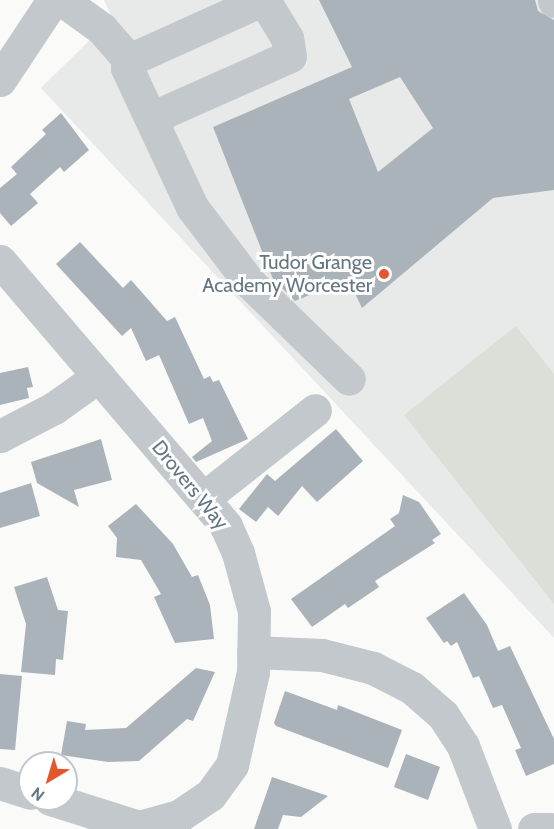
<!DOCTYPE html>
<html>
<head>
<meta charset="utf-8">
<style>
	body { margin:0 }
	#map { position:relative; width:554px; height:829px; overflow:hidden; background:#fafaf8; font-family:Cabin,sans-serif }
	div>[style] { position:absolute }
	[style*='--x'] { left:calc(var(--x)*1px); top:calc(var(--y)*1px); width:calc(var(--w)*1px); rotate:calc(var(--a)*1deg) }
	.built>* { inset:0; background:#e8e9e9 }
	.green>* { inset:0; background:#dadfd7 }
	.building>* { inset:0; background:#aab3b9 }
	.minor>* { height:33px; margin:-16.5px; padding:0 16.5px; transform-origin:16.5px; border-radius:16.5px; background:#c3c8cc }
	.dots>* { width:16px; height:16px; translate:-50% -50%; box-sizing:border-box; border:3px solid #fff; border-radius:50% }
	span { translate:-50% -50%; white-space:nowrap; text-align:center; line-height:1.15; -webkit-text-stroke:6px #fff; paint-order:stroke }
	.poi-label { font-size:20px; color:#657683 }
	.right { translate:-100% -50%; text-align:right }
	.street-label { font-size:20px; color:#657683 }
	.north { position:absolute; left:18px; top:751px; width:60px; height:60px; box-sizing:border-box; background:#fff; border:2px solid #c1c8cd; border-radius:50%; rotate:218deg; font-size:16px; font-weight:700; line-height:24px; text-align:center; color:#657683 }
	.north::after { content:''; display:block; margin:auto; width:21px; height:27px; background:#e4572e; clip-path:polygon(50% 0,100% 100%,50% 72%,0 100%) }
</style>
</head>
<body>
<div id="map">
	<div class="built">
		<i style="clip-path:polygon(104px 0,554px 0,554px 638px,41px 88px,112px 18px)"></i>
	</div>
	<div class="green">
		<i style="clip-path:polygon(516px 326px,554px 374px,554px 604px,404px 415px)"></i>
	</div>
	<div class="building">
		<i style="clip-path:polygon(evenodd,319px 0,535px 0,538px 11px,554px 20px,554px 190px,493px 198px,362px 308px,348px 279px,295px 301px,273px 279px,213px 127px,352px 67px,319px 0,400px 77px,433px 128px,378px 172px,349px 99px,400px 77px)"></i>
		<i style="clip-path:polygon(61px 113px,89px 150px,64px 172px,60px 167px,30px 194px,38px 203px,11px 226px,0 213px,0 188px,17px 174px,11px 167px,46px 134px,42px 130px)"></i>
		<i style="clip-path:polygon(80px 242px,123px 288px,131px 280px,167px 321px,175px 317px,204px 379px,210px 376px,213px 382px,219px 380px,248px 439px,196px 462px,192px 457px,212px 441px,203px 418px,189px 424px,159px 355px,146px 361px,131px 328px,122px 336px,56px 264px)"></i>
		<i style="clip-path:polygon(28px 367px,33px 387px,27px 388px,29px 398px,0 405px,0 373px)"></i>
		<i style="clip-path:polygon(336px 429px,363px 461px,317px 502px,302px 486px,278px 516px,268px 507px,256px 522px,239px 509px,267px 474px,275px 481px)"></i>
		<i style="clip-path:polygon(101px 439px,112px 480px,74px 490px,79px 507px,37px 483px,31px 462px)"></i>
		<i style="clip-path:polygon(31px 483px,40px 516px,0 528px,0 493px)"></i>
		<i style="clip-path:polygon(403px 495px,419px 502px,441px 534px,432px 540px,435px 543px,375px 581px,379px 587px,348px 608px,345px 604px,312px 627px,291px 599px,395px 526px,390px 519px,399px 513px)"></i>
		<i style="clip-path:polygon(136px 504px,173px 544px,192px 577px,198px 575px,210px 605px,214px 639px,175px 643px,154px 597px,161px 594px,141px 560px,116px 557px,117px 538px,108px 526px)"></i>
		<i style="clip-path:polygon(47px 577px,58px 610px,68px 611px,63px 660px,56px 659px,55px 675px,21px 672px,26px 624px,14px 587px)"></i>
		<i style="clip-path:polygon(464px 593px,487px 625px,498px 651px,510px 646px,554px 739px,554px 764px,526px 776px,515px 750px,521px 748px,502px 705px,493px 708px,479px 676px,473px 678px,457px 642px,451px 646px,447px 641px,444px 643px,426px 618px)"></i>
		<i style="clip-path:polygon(196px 668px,215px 672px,193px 721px,187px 719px,139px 761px,108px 762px,61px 755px,67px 721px,86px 724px,85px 730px,126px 728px)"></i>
		<i style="clip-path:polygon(0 674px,22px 676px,15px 750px,0 749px)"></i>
		<i style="clip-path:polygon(285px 691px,337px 710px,338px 705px,402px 730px,388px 768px,276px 726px,274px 723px)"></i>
		<i style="clip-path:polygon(406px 754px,440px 767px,428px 800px,394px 787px)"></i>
		<i style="clip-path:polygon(272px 777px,328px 796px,301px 817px,283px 815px,278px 829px,254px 829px)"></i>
	</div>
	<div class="minor">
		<i style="--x:62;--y:0;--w:49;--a:35.9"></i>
		<i style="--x:102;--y:29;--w:41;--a:48.9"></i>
		<i style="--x:554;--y:0;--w:1;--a:90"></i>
		<i style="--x:129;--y:60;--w:8;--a:104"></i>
		<i style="--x:127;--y:68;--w:153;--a:64.9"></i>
		<i style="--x:192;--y:207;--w:94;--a:52.8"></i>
		<i style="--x:249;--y:282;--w:139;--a:44.1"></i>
		<i style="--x:129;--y:60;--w:146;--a:-24.3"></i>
		<i style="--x:0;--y:80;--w:96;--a:-56.5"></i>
		<i style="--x:151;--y:118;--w:152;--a:-24"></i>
		<i style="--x:290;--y:56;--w:18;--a:-99"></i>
		<i style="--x:287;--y:38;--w:44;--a:-121.2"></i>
		<i style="--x:0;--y:261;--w:348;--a:49.5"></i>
		<i style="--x:226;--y:526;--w:30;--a:66"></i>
		<i style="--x:238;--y:553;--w:60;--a:74.6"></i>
		<i style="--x:254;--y:611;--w:61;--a:90.9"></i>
		<i style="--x:253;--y:672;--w:95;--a:102.7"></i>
		<i style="--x:232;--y:765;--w:37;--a:126"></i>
		<i style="--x:210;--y:795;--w:37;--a:146"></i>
		<i style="--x:179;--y:816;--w:41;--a:164.6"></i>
		<i style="--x:139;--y:827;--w:93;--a:-162.5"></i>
		<i style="--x:0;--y:436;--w:61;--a:-27.4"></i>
		<i style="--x:54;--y:408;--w:55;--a:-35.4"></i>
		<i style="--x:205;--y:497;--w:140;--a:-38.3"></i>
		<i style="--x:253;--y:652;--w:69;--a:2.5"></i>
		<i style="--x:322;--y:655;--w:53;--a:14.3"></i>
		<i style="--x:373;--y:668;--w:44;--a:27.1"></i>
		<i style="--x:412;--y:688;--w:41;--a:41.1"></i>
		<i style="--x:443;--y:715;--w:37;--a:57"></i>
		<i style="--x:463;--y:746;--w:89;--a:68.9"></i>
		<i style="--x:0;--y:783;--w:32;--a:18"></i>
		<i style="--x:534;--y:829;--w:17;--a:0"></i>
	</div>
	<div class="dots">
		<i style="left:384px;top:274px;background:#e4572e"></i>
	</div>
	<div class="poi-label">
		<span class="right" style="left:372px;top:274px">Tudor Grange<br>Academy Worcester</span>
	</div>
	<div class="street-label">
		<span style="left:190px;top:485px;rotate:51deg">Drovers Way</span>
	</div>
	<div class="north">N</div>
</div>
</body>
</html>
